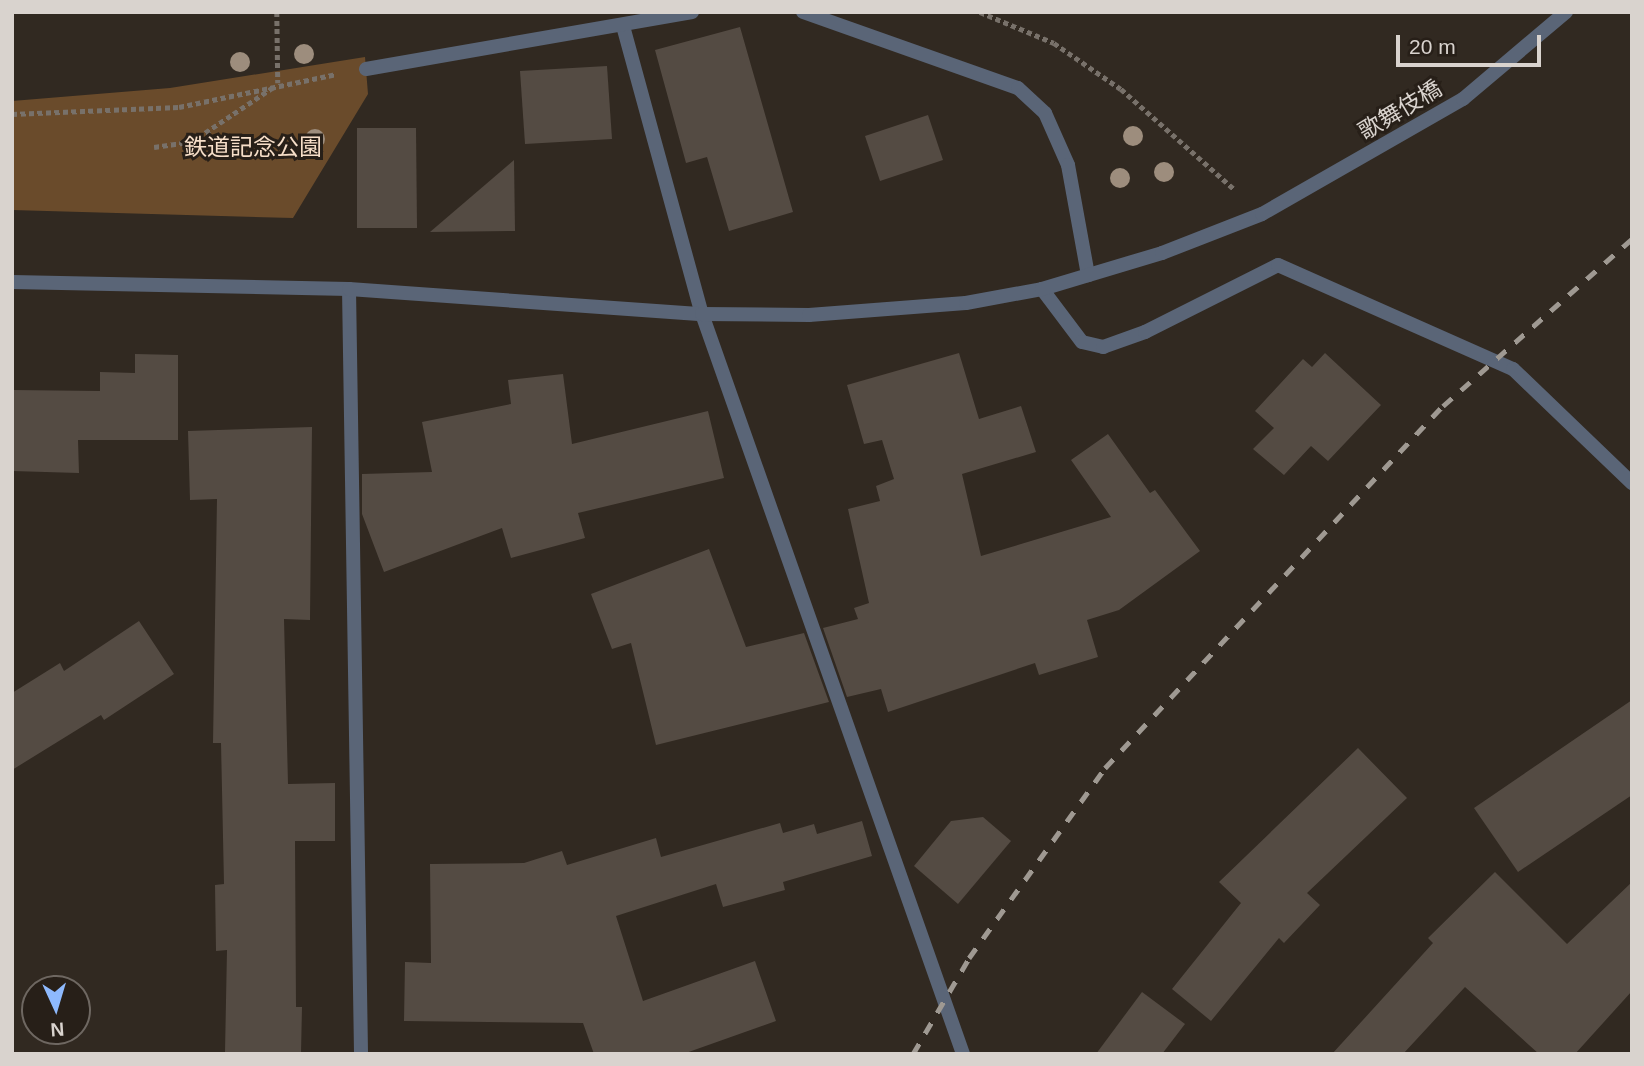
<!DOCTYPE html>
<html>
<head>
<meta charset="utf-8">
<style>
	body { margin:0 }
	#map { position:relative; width:1644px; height:1066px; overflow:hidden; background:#312921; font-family:Arial,"Noto Sans JP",sans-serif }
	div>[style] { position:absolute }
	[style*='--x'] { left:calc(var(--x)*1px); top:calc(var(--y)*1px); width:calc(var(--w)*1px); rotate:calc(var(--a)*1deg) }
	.green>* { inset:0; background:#6a4b2b }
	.building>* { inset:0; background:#544b43 }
	.path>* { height:4.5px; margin-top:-2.25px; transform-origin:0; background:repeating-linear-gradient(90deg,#78716a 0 5px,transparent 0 8.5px) }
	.minor>* { height:14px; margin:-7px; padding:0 7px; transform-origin:7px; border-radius:7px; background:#5a6577 }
	.tertiary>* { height:14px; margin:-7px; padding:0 7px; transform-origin:7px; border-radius:7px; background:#5a6577 }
	.rail>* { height:5px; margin-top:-2.5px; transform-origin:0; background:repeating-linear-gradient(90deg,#9f9992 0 12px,transparent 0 24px) }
	.trees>* { width:20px; height:20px; margin:-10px; border-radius:50%; background:#9d8d7d }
	span { translate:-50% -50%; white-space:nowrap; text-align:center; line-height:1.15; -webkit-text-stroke:6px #271f18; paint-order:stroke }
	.street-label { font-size:23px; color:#d9d3ce }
	.park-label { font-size:23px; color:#f6dec8 }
	.frame { position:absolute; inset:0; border:14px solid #d9d3ce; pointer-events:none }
	.north { position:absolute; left:21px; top:975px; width:70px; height:70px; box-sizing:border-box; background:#271f18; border:2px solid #6e6761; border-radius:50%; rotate:176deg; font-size:19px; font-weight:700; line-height:28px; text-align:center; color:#d9d3ce }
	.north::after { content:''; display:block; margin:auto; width:24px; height:32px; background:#8eb9fd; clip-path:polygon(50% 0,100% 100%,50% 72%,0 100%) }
	.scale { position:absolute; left:1396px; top:35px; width:145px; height:32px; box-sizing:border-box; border:4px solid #d9d3ce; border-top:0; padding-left:9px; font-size:21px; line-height:24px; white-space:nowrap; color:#d9d3ce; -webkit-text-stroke:5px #271f18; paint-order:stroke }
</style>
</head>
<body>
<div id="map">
	<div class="green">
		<i style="clip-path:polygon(365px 57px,368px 94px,293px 218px,12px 210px,12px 101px,170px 88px)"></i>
	</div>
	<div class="building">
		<i style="clip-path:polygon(740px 27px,793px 212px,729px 231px,707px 157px,686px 163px,655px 50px)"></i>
		<i style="clip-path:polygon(607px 66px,612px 139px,525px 144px,520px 71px)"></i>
		<i style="clip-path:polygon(928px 115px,943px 160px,880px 181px,865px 136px)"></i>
		<i style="clip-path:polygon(357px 128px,416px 128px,417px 228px,357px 228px)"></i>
		<i style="clip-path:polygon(514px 160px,515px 231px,430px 232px)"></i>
		<i style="clip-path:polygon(959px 353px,979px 419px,1021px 406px,1036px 452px,962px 474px,981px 556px,1111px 517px,1071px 460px,1108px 434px,1150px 493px,1155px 490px,1200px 551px,1119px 610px,1087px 620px,1098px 657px,1039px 675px,1035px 663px,888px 712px,881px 689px,847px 697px,823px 628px,858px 619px,854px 608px,869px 603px,848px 509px,880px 501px,876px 486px,894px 479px,882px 440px,864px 444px,847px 385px)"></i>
		<i style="clip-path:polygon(1325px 353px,1381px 405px,1328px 461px,1311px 446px,1284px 475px,1253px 449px,1274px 428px,1255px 411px,1303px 359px,1312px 367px)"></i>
		<i style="clip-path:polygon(135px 354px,178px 355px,178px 440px,78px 440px,79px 473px,12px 471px,12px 390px,100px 391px,100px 372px,135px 373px)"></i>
		<i style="clip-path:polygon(563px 374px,572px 444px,708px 411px,724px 478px,578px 513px,585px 538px,511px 558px,502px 528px,384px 572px,362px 514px,362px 474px,432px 472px,422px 422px,511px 404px,508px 380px)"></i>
		<i style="clip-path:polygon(312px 427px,310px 620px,284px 619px,288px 784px,335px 783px,335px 841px,295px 841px,296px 1007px,302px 1007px,301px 1054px,225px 1052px,227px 950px,216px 951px,215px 885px,224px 884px,221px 743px,213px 743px,217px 499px,190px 500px,188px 431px)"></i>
		<i style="clip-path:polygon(709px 549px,746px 647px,804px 633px,829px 702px,656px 745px,631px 643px,612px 649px,591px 594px)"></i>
		<i style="clip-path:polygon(139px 621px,174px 674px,104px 720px,101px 715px,12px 770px,12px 693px,60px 663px,64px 671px)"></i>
		<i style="clip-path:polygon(1632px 700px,1632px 795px,1518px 872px,1474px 808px)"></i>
		<i style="clip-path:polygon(1358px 748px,1407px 798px,1307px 893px,1320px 905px,1284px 943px,1279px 938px,1211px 1021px,1172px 989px,1241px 903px,1219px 882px)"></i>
		<i style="clip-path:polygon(983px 817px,1011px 841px,958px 904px,914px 866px,951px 821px)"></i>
		<i style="clip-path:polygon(862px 821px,872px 856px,783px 882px,785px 890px,723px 907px,716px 884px,616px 916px,643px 1001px,755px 961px,776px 1021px,683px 1054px,594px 1054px,583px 1023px,404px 1021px,405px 962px,431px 963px,430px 864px,524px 863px,562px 851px,567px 865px,656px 838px,661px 857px,780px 823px,783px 833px,814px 824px,817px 834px)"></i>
		<i style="clip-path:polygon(1495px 872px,1567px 944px,1632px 882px,1632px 991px,1575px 1054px,1539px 1054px,1465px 987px,1403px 1054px,1332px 1054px,1433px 943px,1428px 938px)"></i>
		<i style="clip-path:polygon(1142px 992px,1185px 1024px,1162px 1054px,1096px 1054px)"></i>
	</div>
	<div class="path">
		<i style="--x:277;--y:12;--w:71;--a:89.2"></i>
		<i style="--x:980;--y:12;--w:80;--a:22.7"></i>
		<i style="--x:1054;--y:43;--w:81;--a:34.5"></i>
		<i style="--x:1121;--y:89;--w:152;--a:41.5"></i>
		<i style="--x:12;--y:114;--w:167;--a:-2.4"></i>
		<i style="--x:179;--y:107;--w:161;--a:-11.8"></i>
		<i style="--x:154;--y:147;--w:37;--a:-8"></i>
		<i style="--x:191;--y:142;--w:101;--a:-33.7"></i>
	</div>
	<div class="minor">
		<i style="--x:803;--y:12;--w:228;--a:19.5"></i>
		<i style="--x:1018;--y:88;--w:37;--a:43"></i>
		<i style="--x:1045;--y:113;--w:57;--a:66.1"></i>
		<i style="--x:1068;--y:165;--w:112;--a:79.7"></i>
		<i style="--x:623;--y:26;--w:299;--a:74.7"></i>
		<i style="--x:702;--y:314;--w:785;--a:70.57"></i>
		<i style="--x:366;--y:69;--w:331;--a:-9.9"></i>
		<i style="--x:349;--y:289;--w:765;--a:89.1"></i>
		<i style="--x:1042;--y:289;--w:66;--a:53"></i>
		<i style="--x:1082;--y:342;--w:22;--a:13"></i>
		<i style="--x:1103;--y:347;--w:45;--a:-19.7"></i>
		<i style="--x:1145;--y:332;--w:149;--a:-26.7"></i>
		<i style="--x:1278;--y:265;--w:257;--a:23.9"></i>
		<i style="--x:1513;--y:369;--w:165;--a:43.8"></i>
	</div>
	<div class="tertiary">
		<i style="--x:12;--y:282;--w:337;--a:1.2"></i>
		<i style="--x:349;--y:289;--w:354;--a:4.1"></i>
		<i style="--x:702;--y:314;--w:107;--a:0.5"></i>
		<i style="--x:809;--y:315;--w:157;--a:-4.4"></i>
		<i style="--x:966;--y:303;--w:77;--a:-10.4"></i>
		<i style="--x:1042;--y:289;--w:125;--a:-16.7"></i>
		<i style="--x:1162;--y:253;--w:107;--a:-21.3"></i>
		<i style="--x:1262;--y:214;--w:232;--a:-29.8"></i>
		<i style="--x:1463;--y:99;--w:135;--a:-40.2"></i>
	</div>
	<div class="rail">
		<i style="--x:913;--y:1054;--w:111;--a:-59.7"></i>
		<i style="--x:969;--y:958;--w:234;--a:-54.4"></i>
		<i style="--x:1105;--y:768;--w:495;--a:-47"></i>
		<i style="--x:1443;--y:406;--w:252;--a:-41.5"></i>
	</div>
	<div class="trees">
		<i style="left:304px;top:54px"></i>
		<i style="left:240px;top:62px"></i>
		<i style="left:1133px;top:136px"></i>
		<i style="left:315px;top:139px"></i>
		<i style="left:1164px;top:172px"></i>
		<i style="left:1120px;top:178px"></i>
	</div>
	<div class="street-label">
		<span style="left:1400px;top:110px;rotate:-31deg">歌舞伎橋</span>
	</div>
	<div class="park-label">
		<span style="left:253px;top:147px">鉄道記念公園</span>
	</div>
	<div class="frame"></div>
	<div class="north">N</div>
	<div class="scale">20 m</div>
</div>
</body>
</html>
